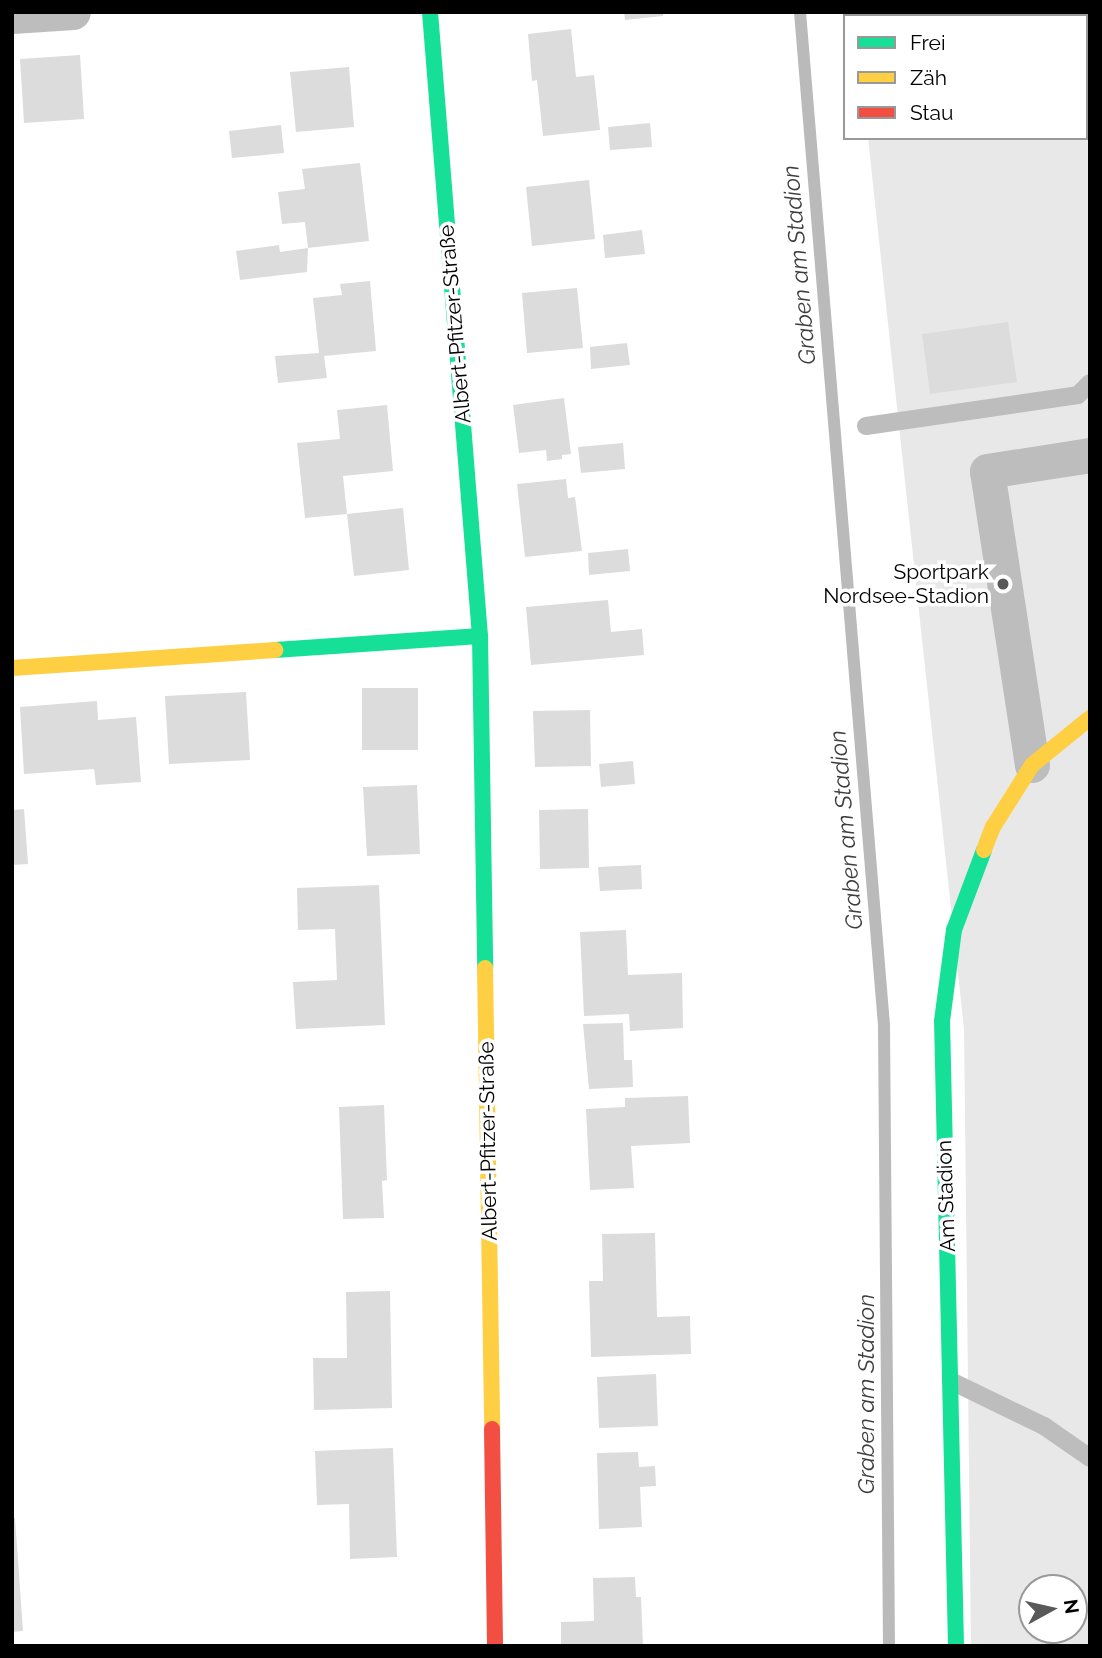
<!DOCTYPE html>
<html>
<head>
<meta charset="utf-8">
<style>
	body { margin:0 }
	#map { position:relative; width:1102px; height:1658px; overflow:hidden; background:#fff; font-family:Raleway,sans-serif }
	div>[style] { position:absolute }
	[style*='--x'] { left:calc(var(--x)*1px); top:calc(var(--y)*1px); width:calc(var(--w)*1px); rotate:calc(var(--a)*1deg) }
	.green>* { inset:0; background:#e8e8e8 }
	.stream>* { height:12px; margin:-6px; padding:0 6px; transform-origin:6px; border-radius:6px; background:#bababa }
	.building>* { inset:0; background:#dcdcdc }
	.lane>* { height:18px; margin:-9px; padding:0 9px; transform-origin:9px; border-radius:9px; background:#bdbdbd }
	.street>* { height:35px; margin:-17.5px; padding:0 17.5px; transform-origin:17.5px; border-radius:17.5px; background:#bdbdbd }
	.fast>* { height:16px; margin:-8px; padding:0 8px; transform-origin:8px; border-radius:8px; background:#16e098 }
	.slow>* { height:16px; margin:-8px; padding:0 8px; transform-origin:8px; border-radius:8px; background:#ffcf43 }
	.jam>* { height:16px; margin:-8px; padding:0 8px; transform-origin:8px; border-radius:8px; background:#f24e42 }
	.dots>* { width:19px; height:19px; translate:-50% -50%; box-sizing:border-box; border:4px solid #fff; border-radius:50% }
	span { translate:-50% -50%; white-space:nowrap; text-align:center; line-height:1.15; -webkit-text-stroke:7px #fff; paint-order:stroke }
	.street-label { font-size:21px; color:#000 }
	.poi-label { font-size:21px; color:#000 }
	.right { translate:-100% -50%; text-align:right }
	.water-label { font-size:23px; color:#3e3e3e; font-style:italic }
	.frame { position:absolute; inset:0; border:14px solid #000; pointer-events:none }
	.legend { position:absolute; left:843px; top:14px; width:245px; height:126px; box-sizing:border-box; background:#fff; border:2px solid #999; margin:0; padding:9px 12px; list-style:none; font-size:21px; color:#000 }
	.legend li { display:flex; align-items:center; gap:14px; height:35px }
	.legend b { width:35px; border:2px solid #999 }
	.north { position:absolute; left:1018px; top:1574px; width:70px; height:70px; box-sizing:border-box; background:#fff; border:2px solid #999; border-radius:50%; rotate:82deg; font-size:19px; font-weight:700; line-height:28px; text-align:center; color:#000 }
	.north::after { content:''; display:block; margin:auto; width:24px; height:32px; background:#595959; clip-path:polygon(50% 0,100% 100%,50% 72%,0 100%) }
</style>
</head>
<body>
<div id="map">
	<div class="green">
		<i style="clip-path:polygon(evenodd,854px 12px,1090px 12px,1090px 1646px,971px 1646px,964px 1029px,868px 138px,1086px 138px,1086px 16px,854px 16px,854px 12px,1032px 1588px,1074px 1588px,1074px 1630px,1032px 1630px,1032px 1588px)"></i>
	</div>
	<div class="stream">
		<i style="--x:800;--y:12;--w:1016;--a:85.26"></i>
		<i style="--x:884;--y:1025;--w:621;--a:89.54"></i>
	</div>
	<div class="building">
		<i style="clip-path:polygon(624px 12px,663px 12px,663px 16px,625px 20px)"></i>
		<i style="clip-path:polygon(571px 29px,576px 77px,594px 75px,600px 130px,543px 136px,537px 80px,532px 81px,528px 34px)"></i>
		<i style="clip-path:polygon(80px 55px,84px 119px,24px 123px,20px 59px)"></i>
		<i style="clip-path:polygon(349px 67px,354px 127px,296px 132px,290px 72px)"></i>
		<i style="clip-path:polygon(650px 123px,652px 147px,610px 150px,608px 127px)"></i>
		<i style="clip-path:polygon(281px 125px,284px 153px,232px 158px,229px 131px)"></i>
		<i style="clip-path:polygon(360px 163px,369px 241px,308px 248px,305px 222px,282px 224px,278px 192px,305px 189px,302px 169px)"></i>
		<i style="clip-path:polygon(589px 180px,595px 239px,532px 246px,526px 187px)"></i>
		<i style="clip-path:polygon(642px 230px,645px 254px,605px 258px,603px 235px)"></i>
		<i style="clip-path:polygon(279px 245px,280px 252px,308px 248px,307px 272px,240px 280px,236px 251px)"></i>
		<i style="clip-path:polygon(370px 281px,376px 351px,324px 356px,327px 378px,278px 383px,275px 356px,319px 353px,313px 298px,342px 295px,340px 284px)"></i>
		<i style="clip-path:polygon(577px 288px,583px 348px,527px 353px,522px 293px)"></i>
		<i style="clip-path:polygon(1008px 322px,1017px 382px,930px 394px,922px 334px)"></i>
		<i style="clip-path:polygon(627px 343px,630px 365px,591px 369px,590px 347px)"></i>
		<i style="clip-path:polygon(564px 398px,571px 454px,562px 455px,562px 459px,547px 461px,546px 450px,519px 453px,513px 405px)"></i>
		<i style="clip-path:polygon(387px 405px,393px 471px,343px 476px,347px 514px,403px 508px,409px 570px,354px 576px,347px 514px,305px 518px,297px 443px,340px 439px,337px 410px)"></i>
		<i style="clip-path:polygon(623px 443px,625px 469px,581px 473px,578px 447px)"></i>
		<i style="clip-path:polygon(566px 479px,568px 498px,575px 497px,582px 551px,525px 557px,517px 484px)"></i>
		<i style="clip-path:polygon(628px 549px,630px 571px,589px 575px,588px 553px)"></i>
		<i style="clip-path:polygon(608px 600px,611px 632px,642px 629px,644px 655px,531px 665px,526px 607px)"></i>
		<i style="clip-path:polygon(362px 688px,418px 688px,418px 750px,362px 750px)"></i>
		<i style="clip-path:polygon(246px 692px,250px 760px,169px 764px,165px 696px)"></i>
		<i style="clip-path:polygon(97px 701px,98px 720px,136px 717px,141px 782px,96px 785px,94px 769px,24px 774px,20px 707px)"></i>
		<i style="clip-path:polygon(590px 710px,591px 766px,535px 767px,533px 711px)"></i>
		<i style="clip-path:polygon(633px 761px,635px 784px,601px 787px,599px 764px)"></i>
		<i style="clip-path:polygon(417px 785px,420px 854px,367px 856px,363px 787px)"></i>
		<i style="clip-path:polygon(24px 809px,28px 864px,12px 865px,12px 810px)"></i>
		<i style="clip-path:polygon(588px 809px,589px 868px,540px 869px,539px 810px)"></i>
		<i style="clip-path:polygon(641px 865px,642px 889px,600px 891px,598px 867px)"></i>
		<i style="clip-path:polygon(379px 885px,385px 1025px,296px 1029px,293px 982px,337px 980px,335px 929px,298px 930px,297px 888px)"></i>
		<i style="clip-path:polygon(626px 930px,628px 975px,682px 973px,683px 1028px,630px 1031px,629px 1014px,584px 1016px,580px 932px)"></i>
		<i style="clip-path:polygon(623px 1023px,624px 1060px,632px 1060px,633px 1087px,589px 1089px,583px 1024px)"></i>
		<i style="clip-path:polygon(688px 1096px,690px 1143px,631px 1146px,634px 1188px,590px 1190px,586px 1109px,625px 1107px,625px 1098px)"></i>
		<i style="clip-path:polygon(384px 1105px,387px 1180px,382px 1181px,384px 1218px,343px 1219px,339px 1107px)"></i>
		<i style="clip-path:polygon(655px 1233px,657px 1317px,690px 1316px,691px 1354px,591px 1357px,589px 1281px,603px 1281px,602px 1234px)"></i>
		<i style="clip-path:polygon(390px 1291px,392px 1408px,314px 1410px,313px 1358px,347px 1358px,346px 1292px)"></i>
		<i style="clip-path:polygon(656px 1374px,658px 1426px,599px 1428px,597px 1377px)"></i>
		<i style="clip-path:polygon(393px 1448px,397px 1557px,350px 1559px,349px 1504px,317px 1505px,315px 1451px)"></i>
		<i style="clip-path:polygon(638px 1452px,639px 1467px,655px 1466px,656px 1486px,640px 1487px,642px 1527px,599px 1529px,597px 1453px)"></i>
		<i style="clip-path:polygon(12px 1518px,15px 1518px,23px 1631px,12px 1632px)"></i>
		<i style="clip-path:polygon(635px 1577px,636px 1597px,641px 1597px,643px 1646px,561px 1646px,561px 1622px,594px 1621px,593px 1578px)"></i>
	</div>
	<div class="lane">
		<i style="--x:866;--y:426;--w:214;--a:-8.3"></i>
		<i style="--x:1078;--y:395;--w:17;--a:-45"></i>
		<i style="--x:951;--y:1381;--w:103;--a:25.8"></i>
		<i style="--x:1044;--y:1426;--w:56;--a:34.8"></i>
	</div>
	<div class="street">
		<i style="--x:12;--y:16;--w:61;--a:-3.8"></i>
		<i style="--x:1032;--y:765;--w:297;--a:-98.7"></i>
		<i style="--x:987;--y:471;--w:104;--a:-8.8"></i>
	</div>
	<div class="fast">
		<i style="--x:430;--y:12;--w:626;--a:85.42"></i>
		<i style="--x:480;--y:636;--w:332;--a:89.1"></i>
		<i style="--x:275;--y:650;--w:205;--a:-3.9"></i>
		<i style="--x:956;--y:1646;--w:625;--a:-91.28"></i>
		<i style="--x:942;--y:1021;--w:92;--a:-82.5"></i>
		<i style="--x:954;--y:930;--w:85;--a:-69.4"></i>
	</div>
	<div class="slow">
		<i style="--x:12;--y:668;--w:264;--a:-3.9"></i>
		<i style="--x:984;--y:850;--w:25;--a:-69"></i>
		<i style="--x:993;--y:827;--w:73;--a:-57.8"></i>
		<i style="--x:1032;--y:765;--w:75;--a:-39"></i>
		<i style="--x:485;--y:968;--w:461;--a:89.1"></i>
	</div>
	<div class="jam">
		<i style="--x:492;--y:1429;--w:217;--a:89.2"></i>
	</div>
	<div class="dots">
		<i style="left:1003px;top:584px;background:#595959"></i>
	</div>
	<div class="street-label">
		<span style="left:455px;top:324px;rotate:-95deg">Albert-Pfitzer-Straße</span>
		<span style="left:488px;top:1141px;rotate:-91deg">Albert-Pfitzer-Straße</span>
		<span style="left:946px;top:1196px;rotate:-92deg">Am Stadion</span>
	</div>
	<div class="poi-label">
		<span class="right" style="left:989px;top:584px">Sportpark<br>Nordsee-Stadion</span>
	</div>
	<div class="water-label">
		<span style="left:799px;top:265px;rotate:-95deg">Graben am Stadion</span>
		<span style="left:846px;top:830px;rotate:-95deg">Graben am Stadion</span>
		<span style="left:866px;top:1394px;rotate:-90deg">Graben am Stadion</span>
	</div>
	<div class="frame"></div>
	<ul class="legend">
	<li><b style="height:9px;background:#16e098"></b>Frei</li>
	<li><b style="height:9px;background:#ffcf43"></b>Zäh</li>
	<li><b style="height:9px;background:#f24e42"></b>Stau</li>
	</ul>
	<div class="north">N</div>
</div>
</body>
</html>
